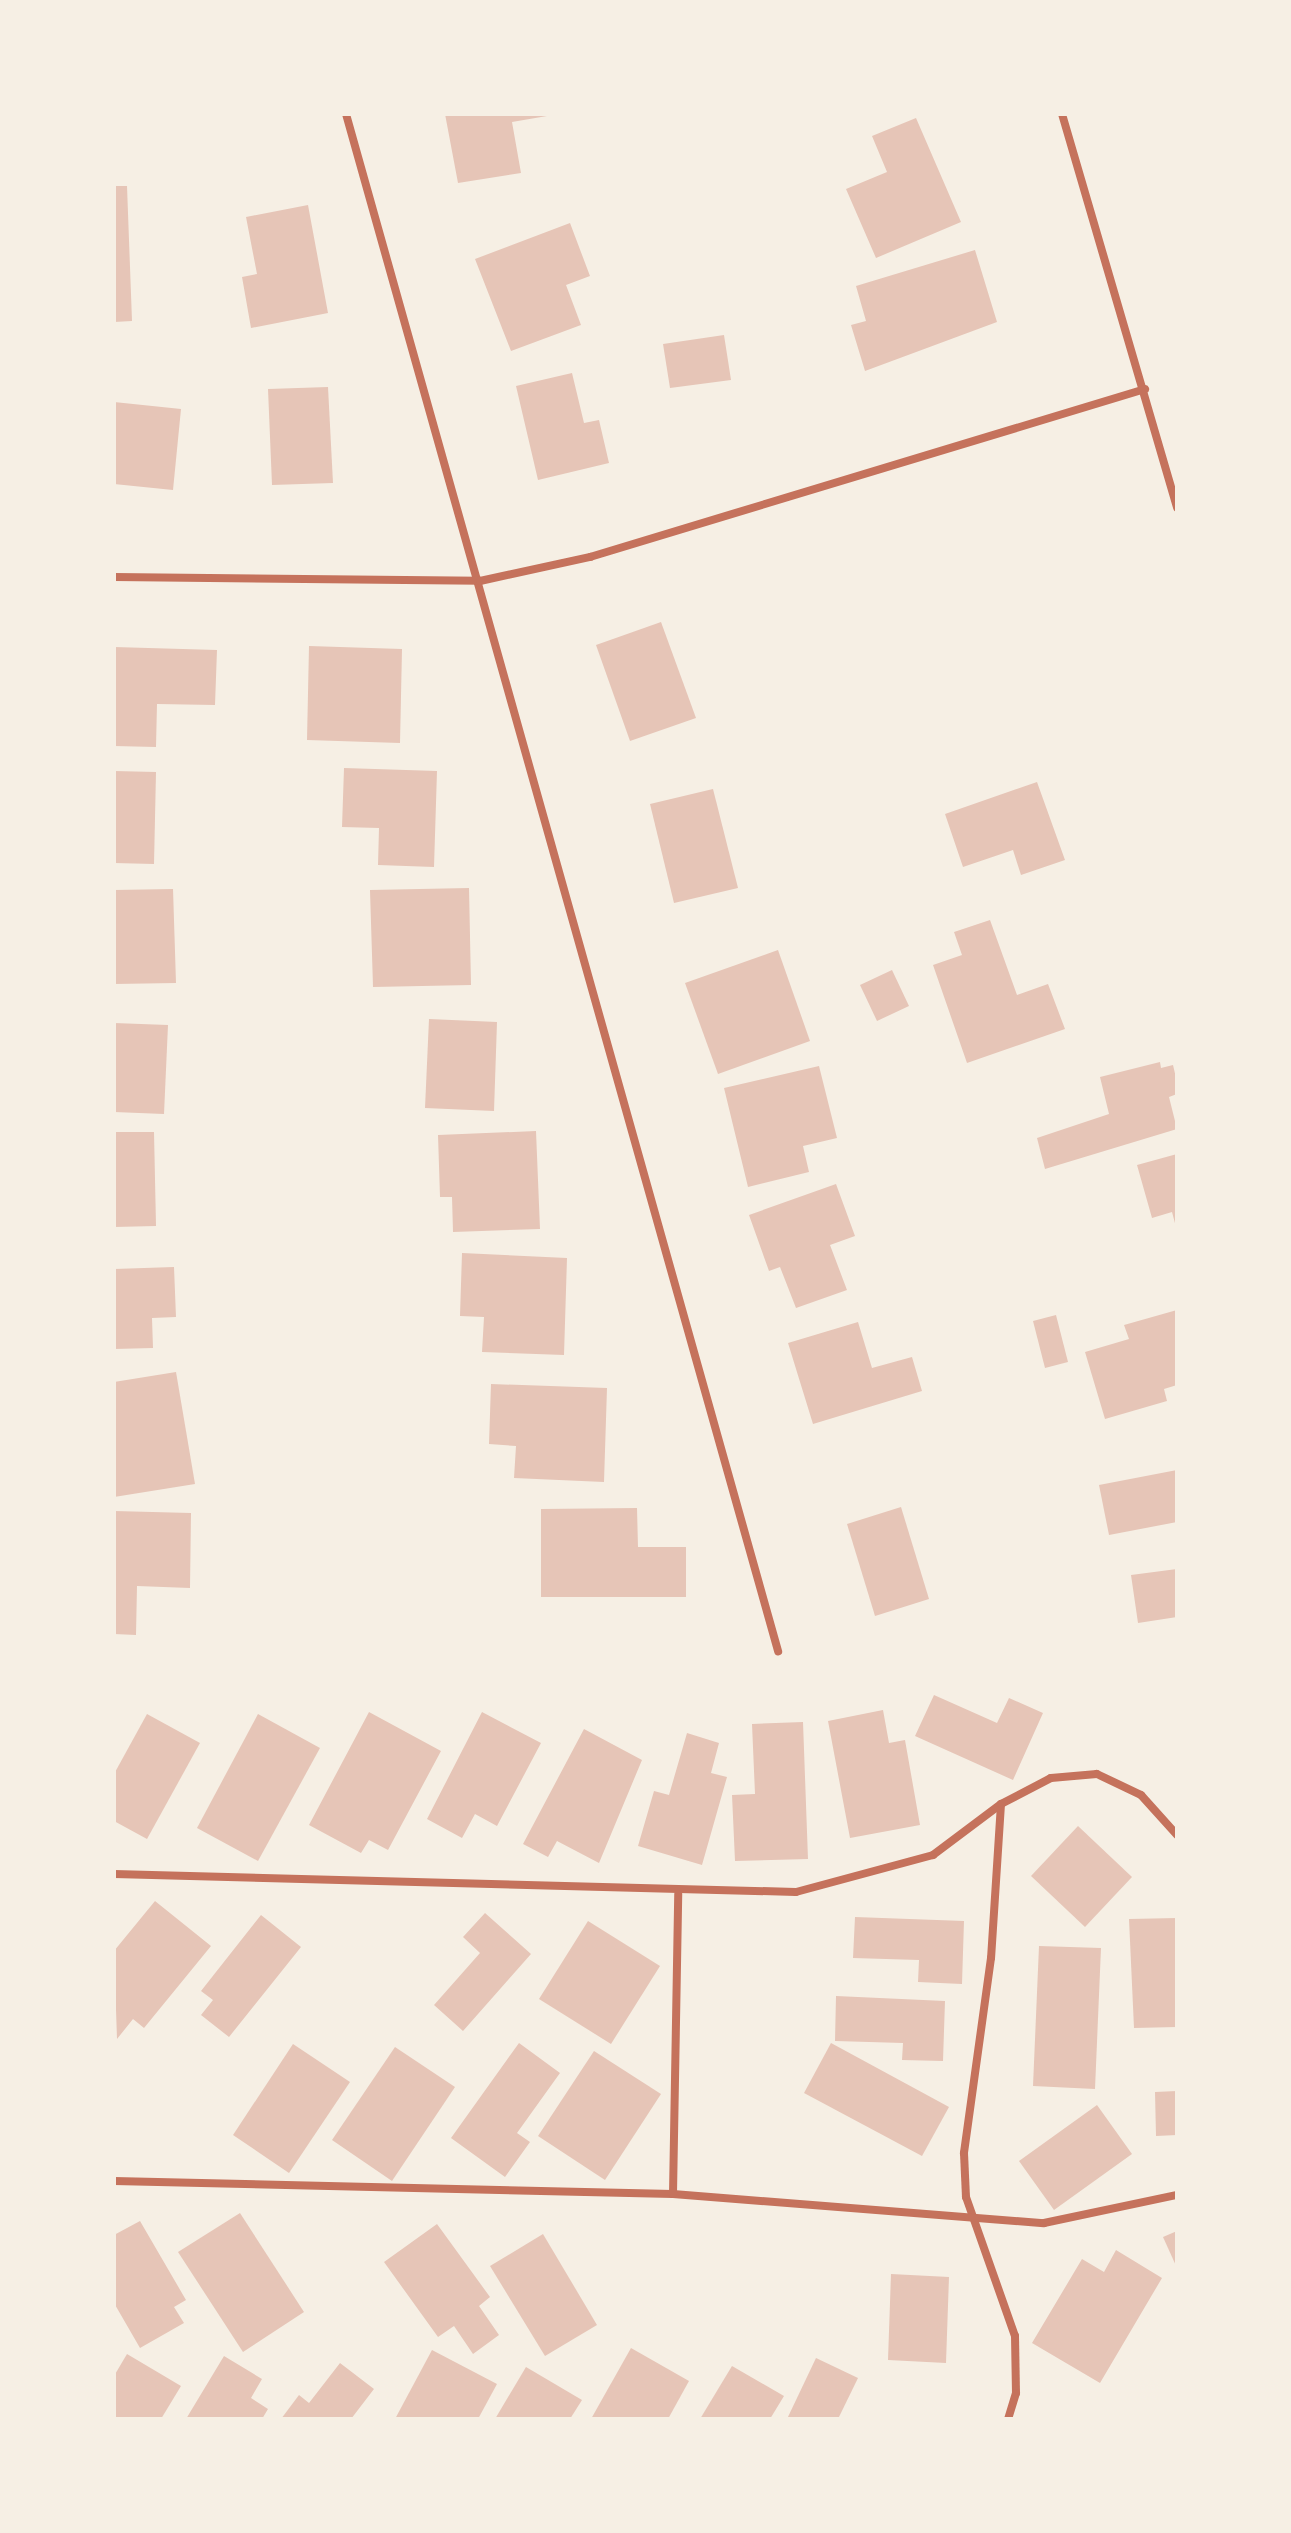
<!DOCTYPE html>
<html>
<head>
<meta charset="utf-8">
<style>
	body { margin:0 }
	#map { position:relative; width:1291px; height:2533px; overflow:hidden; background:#f6efe4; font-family:"Asap Condensed",sans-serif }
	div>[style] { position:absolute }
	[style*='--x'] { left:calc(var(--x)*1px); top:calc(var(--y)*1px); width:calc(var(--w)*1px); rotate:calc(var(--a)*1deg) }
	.building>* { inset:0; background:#e6c5b7 }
	.minor>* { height:8px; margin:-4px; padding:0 4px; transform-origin:4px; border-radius:4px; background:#c5725c }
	span { translate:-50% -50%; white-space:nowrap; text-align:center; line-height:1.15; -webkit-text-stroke:8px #f6efe4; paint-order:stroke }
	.frame { position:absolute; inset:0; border:116px solid #f6efe4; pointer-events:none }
</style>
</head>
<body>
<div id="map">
	<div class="building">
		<i style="clip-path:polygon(445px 114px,547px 114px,547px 116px,512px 122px,521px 173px,458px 183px)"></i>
		<i style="clip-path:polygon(916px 118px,961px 222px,876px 258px,846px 189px,887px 172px,872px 136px)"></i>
		<i style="clip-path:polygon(114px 186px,127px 186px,132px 321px,114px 322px)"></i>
		<i style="clip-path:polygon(308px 205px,328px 313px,251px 328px,242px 277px,257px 274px,246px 217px)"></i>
		<i style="clip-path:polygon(570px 223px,590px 276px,566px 285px,581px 325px,511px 351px,475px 259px)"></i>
		<i style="clip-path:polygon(975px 250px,997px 322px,865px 371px,851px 325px,866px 321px,856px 286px)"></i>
		<i style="clip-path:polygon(724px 335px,731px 380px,670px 388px,663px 344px)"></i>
		<i style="clip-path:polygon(572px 373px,584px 423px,599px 420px,609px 463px,538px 480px,516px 386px)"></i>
		<i style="clip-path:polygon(328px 387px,333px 483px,272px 485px,268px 389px)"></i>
		<i style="clip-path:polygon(114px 402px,181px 409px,173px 490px,114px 484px)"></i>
		<i style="clip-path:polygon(661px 622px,696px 718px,630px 741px,596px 645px)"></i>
		<i style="clip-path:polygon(309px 646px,402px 649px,400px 743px,307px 740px)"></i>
		<i style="clip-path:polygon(114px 647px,217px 650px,215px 705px,157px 704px,156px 747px,114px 746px)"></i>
		<i style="clip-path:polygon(344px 768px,437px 771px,434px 867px,378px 865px,379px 828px,342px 827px)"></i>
		<i style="clip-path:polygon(114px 771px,156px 772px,154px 864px,114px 863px)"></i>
		<i style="clip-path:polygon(1037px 782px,1065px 860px,1021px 875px,1013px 850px,963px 867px,945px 814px)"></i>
		<i style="clip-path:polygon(713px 789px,738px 888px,674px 903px,650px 804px)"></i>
		<i style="clip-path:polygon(469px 888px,471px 985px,373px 987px,370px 890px)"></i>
		<i style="clip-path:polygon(173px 889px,176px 983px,114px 984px,114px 890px)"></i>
		<i style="clip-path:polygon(990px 920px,1017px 995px,1048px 984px,1065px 1029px,967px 1063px,933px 965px,962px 955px,954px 932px)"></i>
		<i style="clip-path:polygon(778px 950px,810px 1041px,718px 1074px,685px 983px)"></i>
		<i style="clip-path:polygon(892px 970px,909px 1006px,877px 1021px,860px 985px)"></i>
		<i style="clip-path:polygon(429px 1019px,497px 1022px,494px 1111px,425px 1108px)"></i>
		<i style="clip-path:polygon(114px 1023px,168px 1025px,164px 1114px,114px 1112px)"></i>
		<i style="clip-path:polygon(1160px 1062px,1161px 1068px,1173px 1065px,1177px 1082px,1177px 1094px,1169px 1097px,1177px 1129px,1045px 1169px,1037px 1138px,1109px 1114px,1100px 1077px)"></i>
		<i style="clip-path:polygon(819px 1066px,837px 1138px,803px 1146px,809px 1172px,748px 1187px,724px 1088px)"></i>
		<i style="clip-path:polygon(536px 1131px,540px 1229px,453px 1232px,452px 1197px,440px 1197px,438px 1135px)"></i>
		<i style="clip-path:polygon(114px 1132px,154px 1132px,156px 1226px,114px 1227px)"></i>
		<i style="clip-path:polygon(1177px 1154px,1177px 1227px,1176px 1227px,1172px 1212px,1152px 1218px,1137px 1165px)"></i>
		<i style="clip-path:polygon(836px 1184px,855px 1236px,830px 1245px,847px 1290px,796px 1308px,780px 1267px,769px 1271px,749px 1215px)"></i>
		<i style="clip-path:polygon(462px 1253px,567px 1258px,564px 1355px,482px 1352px,484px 1317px,460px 1316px)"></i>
		<i style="clip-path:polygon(174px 1267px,176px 1317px,152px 1318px,153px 1348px,114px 1349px,114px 1269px)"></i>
		<i style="clip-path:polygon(1177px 1310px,1177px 1385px,1164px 1389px,1167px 1401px,1105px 1419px,1085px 1352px,1129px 1339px,1124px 1325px)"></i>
		<i style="clip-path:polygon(1056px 1315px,1068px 1362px,1045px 1368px,1033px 1321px)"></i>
		<i style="clip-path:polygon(858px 1322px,872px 1368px,912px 1357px,922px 1391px,813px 1424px,788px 1343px)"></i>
		<i style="clip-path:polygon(176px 1372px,195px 1484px,114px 1497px,114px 1382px)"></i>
		<i style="clip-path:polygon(491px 1384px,607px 1388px,604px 1482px,514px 1478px,516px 1446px,489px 1444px)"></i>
		<i style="clip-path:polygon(1177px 1470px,1177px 1522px,1109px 1535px,1099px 1485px)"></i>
		<i style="clip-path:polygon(901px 1507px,929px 1599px,875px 1616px,847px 1524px)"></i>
		<i style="clip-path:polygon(637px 1508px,638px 1547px,686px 1547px,686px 1597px,541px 1597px,541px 1509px)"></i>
		<i style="clip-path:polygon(114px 1511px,191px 1513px,190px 1588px,137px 1586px,136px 1635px,114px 1634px)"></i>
		<i style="clip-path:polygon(1177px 1569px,1177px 1617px,1138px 1623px,1131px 1575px)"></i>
		<i style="clip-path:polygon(934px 1695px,997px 1723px,1009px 1698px,1043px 1713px,1013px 1780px,915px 1736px)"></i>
		<i style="clip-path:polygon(883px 1710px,889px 1743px,905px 1740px,920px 1825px,850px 1838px,828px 1721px)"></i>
		<i style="clip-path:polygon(369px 1712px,441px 1751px,388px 1850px,369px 1840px,361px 1853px,309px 1825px)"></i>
		<i style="clip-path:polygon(482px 1712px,541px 1743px,497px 1826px,475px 1814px,462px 1838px,427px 1819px)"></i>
		<i style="clip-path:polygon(147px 1714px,200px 1743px,147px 1839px,114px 1821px,114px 1774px)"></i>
		<i style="clip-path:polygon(258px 1714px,320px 1748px,258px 1861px,197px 1828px)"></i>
		<i style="clip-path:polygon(803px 1722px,808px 1859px,735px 1861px,732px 1795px,755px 1794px,752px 1724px)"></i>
		<i style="clip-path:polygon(584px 1729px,642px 1760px,599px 1863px,557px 1841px,548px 1857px,523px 1844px)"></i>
		<i style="clip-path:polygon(687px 1733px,719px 1743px,711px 1773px,727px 1777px,702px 1865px,638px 1846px,654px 1791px,669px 1795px)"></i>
		<i style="clip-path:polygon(1078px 1826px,1132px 1877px,1085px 1927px,1031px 1876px)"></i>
		<i style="clip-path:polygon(155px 1901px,211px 1946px,144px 2028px,133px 2019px,117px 2039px,114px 1951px)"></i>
		<i style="clip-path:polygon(485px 1913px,531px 1954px,463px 2031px,434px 2005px,480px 1953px,463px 1937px)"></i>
		<i style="clip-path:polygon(261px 1915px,301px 1947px,229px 2037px,201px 2015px,213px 2000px,201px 1991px)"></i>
		<i style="clip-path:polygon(855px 1917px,964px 1921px,962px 1984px,918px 1982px,919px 1960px,853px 1958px)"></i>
		<i style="clip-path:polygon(1177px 1918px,1177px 2027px,1134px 2028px,1129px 1919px)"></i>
		<i style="clip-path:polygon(588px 1921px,660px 1966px,611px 2044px,539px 1999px)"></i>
		<i style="clip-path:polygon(1039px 1946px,1101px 1948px,1095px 2089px,1033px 2086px)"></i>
		<i style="clip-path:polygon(836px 1996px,945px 2001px,943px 2061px,902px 2060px,903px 2043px,835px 2041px)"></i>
		<i style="clip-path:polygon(519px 2043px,560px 2073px,517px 2133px,530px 2142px,505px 2177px,451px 2138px)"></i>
		<i style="clip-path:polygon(831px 2043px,949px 2107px,922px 2156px,804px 2093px)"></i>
		<i style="clip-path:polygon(293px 2044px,350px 2082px,289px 2173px,233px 2135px)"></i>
		<i style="clip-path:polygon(395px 2047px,455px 2087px,392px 2181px,332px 2140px)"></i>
		<i style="clip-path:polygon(594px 2051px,661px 2094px,605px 2180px,538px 2136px)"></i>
		<i style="clip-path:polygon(1177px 2091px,1177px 2135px,1156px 2136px,1155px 2092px)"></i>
		<i style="clip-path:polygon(1097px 2105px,1132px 2154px,1054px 2210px,1019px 2161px)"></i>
		<i style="clip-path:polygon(240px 2213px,304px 2312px,243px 2352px,178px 2252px)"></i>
		<i style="clip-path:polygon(140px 2221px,186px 2300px,174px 2307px,184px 2323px,140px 2348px,114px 2303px,114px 2235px)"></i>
		<i style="clip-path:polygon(437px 2224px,490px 2297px,479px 2306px,499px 2335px,473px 2354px,454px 2326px,438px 2337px,384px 2262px)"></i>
		<i style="clip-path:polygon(1177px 2231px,1177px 2268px,1163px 2237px)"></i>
		<i style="clip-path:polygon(543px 2234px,597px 2325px,545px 2356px,490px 2266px)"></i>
		<i style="clip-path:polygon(1116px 2250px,1162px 2278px,1100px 2383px,1032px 2343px,1082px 2259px,1104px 2272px)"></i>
		<i style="clip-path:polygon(891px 2274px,949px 2277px,946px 2363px,888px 2360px)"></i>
		<i style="clip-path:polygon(631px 2348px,689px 2381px,668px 2419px,591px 2419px)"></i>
		<i style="clip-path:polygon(432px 2350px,497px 2384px,478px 2419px,395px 2419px)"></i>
		<i style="clip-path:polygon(127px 2354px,181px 2386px,161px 2419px,114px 2419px,114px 2376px)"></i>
		<i style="clip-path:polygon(224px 2356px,262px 2379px,251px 2398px,268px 2409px,262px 2419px,186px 2419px)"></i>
		<i style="clip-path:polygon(816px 2358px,858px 2378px,838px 2419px,787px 2419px)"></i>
		<i style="clip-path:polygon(340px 2363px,374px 2389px,351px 2419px,281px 2419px,299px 2395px,309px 2403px)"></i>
		<i style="clip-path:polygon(732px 2366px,784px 2396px,770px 2419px,700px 2419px)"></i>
		<i style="clip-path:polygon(526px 2367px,582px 2400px,570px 2419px,495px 2419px)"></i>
	</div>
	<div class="minor">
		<i style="--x:346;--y:114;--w:1597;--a:74.3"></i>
		<i style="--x:1062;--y:114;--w:410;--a:73.7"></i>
		<i style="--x:114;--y:577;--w:366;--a:0.6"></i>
		<i style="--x:480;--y:581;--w:113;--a:-12.3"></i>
		<i style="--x:590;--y:557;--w:580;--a:-16.84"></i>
		<i style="--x:1001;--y:1804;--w:154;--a:93.7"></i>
		<i style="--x:991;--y:1958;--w:197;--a:97.9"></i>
		<i style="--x:964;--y:2153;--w:44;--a:87.4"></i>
		<i style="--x:966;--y:2197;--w:147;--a:70.6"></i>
		<i style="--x:1015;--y:2336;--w:57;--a:89"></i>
		<i style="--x:1016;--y:2393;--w:27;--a:107"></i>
		<i style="--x:114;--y:1874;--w:682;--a:1.51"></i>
		<i style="--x:796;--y:1892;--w:142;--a:-15.1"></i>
		<i style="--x:933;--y:1855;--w:85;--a:-36.9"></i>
		<i style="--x:1001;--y:1804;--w:56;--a:-27.5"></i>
		<i style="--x:1051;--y:1778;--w:46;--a:-5"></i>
		<i style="--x:1097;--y:1774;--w:49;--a:25.5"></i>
		<i style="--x:1141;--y:1795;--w:54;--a:48"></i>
		<i style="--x:114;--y:2181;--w:559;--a:1.33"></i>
		<i style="--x:673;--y:2194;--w:372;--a:4.5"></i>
		<i style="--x:1044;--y:2223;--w:136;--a:-11.9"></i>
		<i style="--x:673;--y:2194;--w:300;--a:-89"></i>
	</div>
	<div class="frame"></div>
</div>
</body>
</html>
